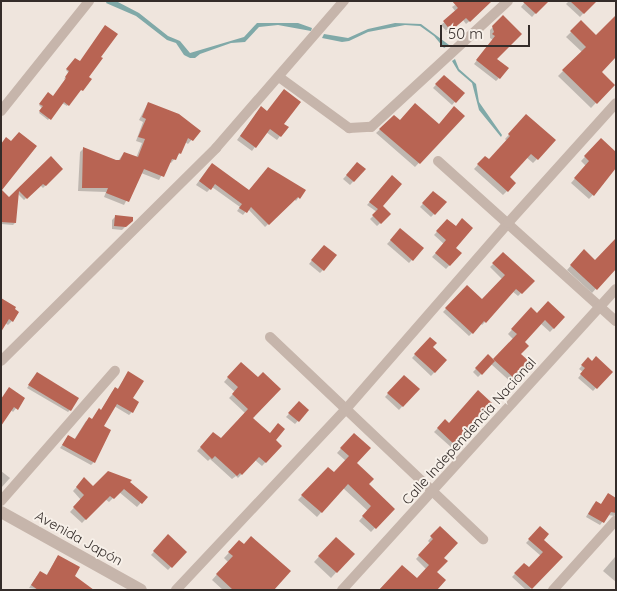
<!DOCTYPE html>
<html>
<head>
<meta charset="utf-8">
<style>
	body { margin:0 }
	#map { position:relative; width:617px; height:591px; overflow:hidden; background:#efe5dd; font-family:Quicksand,sans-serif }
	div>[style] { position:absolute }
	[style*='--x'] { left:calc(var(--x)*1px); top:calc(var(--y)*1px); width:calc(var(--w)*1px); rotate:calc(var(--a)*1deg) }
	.water>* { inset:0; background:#80a9a8 }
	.shadow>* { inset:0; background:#0003 }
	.building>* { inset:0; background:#b86453 }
	.minor>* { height:10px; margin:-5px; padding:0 5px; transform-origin:5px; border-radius:5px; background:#c6b5ab }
	.tertiary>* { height:12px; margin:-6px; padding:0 6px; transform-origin:6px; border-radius:6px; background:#c6b5ab }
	span { translate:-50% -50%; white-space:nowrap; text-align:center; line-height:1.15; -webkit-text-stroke:4px #f7f0e9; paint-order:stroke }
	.street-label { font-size:14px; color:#342c29 }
	.frame { position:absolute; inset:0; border:2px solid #342c29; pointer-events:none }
	.scale { position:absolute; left:440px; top:25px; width:90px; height:22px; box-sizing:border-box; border:2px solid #342c29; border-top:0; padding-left:6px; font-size:15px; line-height:18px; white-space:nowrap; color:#342c29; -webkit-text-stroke:4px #f7f0e9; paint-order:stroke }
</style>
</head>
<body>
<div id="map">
	<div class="water">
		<i style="clip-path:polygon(107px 1px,116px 1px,139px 13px,168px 36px,180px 41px,190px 53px,244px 37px,257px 23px,298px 23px,312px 28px,311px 31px,278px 25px,259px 27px,245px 42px,231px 43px,200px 54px,195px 58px,190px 58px,184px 55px,176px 43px,167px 40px,136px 16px,106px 3px)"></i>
		<i style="clip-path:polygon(395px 23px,421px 24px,449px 45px,444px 48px,434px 36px,420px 26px,405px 25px,368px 32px,349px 41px,342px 42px,322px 38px,324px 34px,348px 38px,368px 29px)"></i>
		<i style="clip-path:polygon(455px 59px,459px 69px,476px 84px,479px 102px,502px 135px,501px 137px,479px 110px,472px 83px,458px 71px,452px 61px)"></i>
	</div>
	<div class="shadow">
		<i style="clip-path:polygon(526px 1px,543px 5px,532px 17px,521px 7px)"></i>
		<i style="clip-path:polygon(569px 1px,595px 1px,580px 17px,566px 4px)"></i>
		<i style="clip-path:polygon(455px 5px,479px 13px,466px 24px,463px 20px,448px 33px,441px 25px,456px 12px,452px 7px)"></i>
		<i style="clip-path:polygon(503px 17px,495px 59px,499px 78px,496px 81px,474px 64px,493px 40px,490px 38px,490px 30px)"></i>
		<i style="clip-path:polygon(581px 22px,596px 36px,600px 72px,613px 85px,591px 108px,558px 76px,582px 52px,566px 37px)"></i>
		<i style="clip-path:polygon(100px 57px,88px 77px,90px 79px,67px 106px,62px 103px,48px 120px,39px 113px,42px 108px,39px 105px,47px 95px,53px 97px,66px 80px,64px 79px,69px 73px,66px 70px,75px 59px,79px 62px)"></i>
		<i style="clip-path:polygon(444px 76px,463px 93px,452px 105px,433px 88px)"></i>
		<i style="clip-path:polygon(148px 103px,199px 131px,188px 144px,185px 142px,180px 153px,171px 163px,169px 162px,159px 180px,141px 173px,124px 205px,104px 197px,106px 192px,78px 191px,80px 152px,83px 149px,118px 161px,124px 153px,136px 158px,142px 143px,136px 141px,143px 122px,139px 120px)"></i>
		<i style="clip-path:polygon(258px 111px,287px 127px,277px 140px,266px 132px,252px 151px,237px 140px)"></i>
		<i style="clip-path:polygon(463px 116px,415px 167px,376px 133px,394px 117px,400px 122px,438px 125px)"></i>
		<i style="clip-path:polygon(522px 120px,537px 159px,533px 163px,526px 157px,508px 177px,507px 191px,503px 195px,474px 169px,485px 157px,489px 161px,507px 141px,505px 139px)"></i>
		<i style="clip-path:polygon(601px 140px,602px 181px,604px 183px,589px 199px,571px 183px,586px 166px,581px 161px)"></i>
		<i style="clip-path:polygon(51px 158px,62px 169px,43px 188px,40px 185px,24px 200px,18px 194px,15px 223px,13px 225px,1px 224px,1px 192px,9px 199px)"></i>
		<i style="clip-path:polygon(357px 164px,364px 170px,350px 185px,343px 179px)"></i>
		<i style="clip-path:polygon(209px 167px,249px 191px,304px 190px,296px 201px,294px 199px,265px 227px,248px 209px,243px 215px,237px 211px,240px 207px,212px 187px,207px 192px,196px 185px)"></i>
		<i style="clip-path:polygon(392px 177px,382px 206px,390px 214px,377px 226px,370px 219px,377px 212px,367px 205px)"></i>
		<i style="clip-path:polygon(433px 192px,445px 203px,431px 217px,420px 207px)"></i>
		<i style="clip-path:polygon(116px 216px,132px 220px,122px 230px,112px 229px,112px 220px)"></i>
		<i style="clip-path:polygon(447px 221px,454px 248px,460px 254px,446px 269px,432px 257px,444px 244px,434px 235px)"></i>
		<i style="clip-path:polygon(400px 230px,422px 249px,409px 263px,387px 244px)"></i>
		<i style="clip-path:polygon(321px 249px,323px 270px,320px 273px,309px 264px)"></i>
		<i style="clip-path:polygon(584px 251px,595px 261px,616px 266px,592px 293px,567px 270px)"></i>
		<i style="clip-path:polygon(503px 254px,533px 281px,518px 296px,512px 291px,485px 322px,482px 325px,481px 324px,469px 336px,443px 312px,467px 287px,482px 301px,502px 279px,490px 267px)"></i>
		<i style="clip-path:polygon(1px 299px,12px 321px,8px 325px,5px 323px)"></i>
		<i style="clip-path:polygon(531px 309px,537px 315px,564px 317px,550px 332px,540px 323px,523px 342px,520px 354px,530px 364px,512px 383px,491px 364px,478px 377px,473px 372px,488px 356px,493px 361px,513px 339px,508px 334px)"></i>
		<i style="clip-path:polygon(430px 338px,431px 347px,446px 360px,431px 376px,412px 358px)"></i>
		<i style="clip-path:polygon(588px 359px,611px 372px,593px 391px,578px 378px,583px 372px,579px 369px)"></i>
		<i style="clip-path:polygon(241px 363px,251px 418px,281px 446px,262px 466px,255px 460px,238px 478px,236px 476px,232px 479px,210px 459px,208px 461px,197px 451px,213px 434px,220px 440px,245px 413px,229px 398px,235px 392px,224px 382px)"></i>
		<i style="clip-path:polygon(35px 376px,70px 410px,68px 412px,27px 388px)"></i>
		<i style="clip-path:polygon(126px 376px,132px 412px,129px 415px,114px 406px,102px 426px,110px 431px,94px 462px,91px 465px,60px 448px,68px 437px,74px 440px,86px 421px,92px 420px,101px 411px,112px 392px,115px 389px,117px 390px)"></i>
		<i style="clip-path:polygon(404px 376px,418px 389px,399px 410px,385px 397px)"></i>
		<i style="clip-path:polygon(24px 398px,13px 412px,1px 400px)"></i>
		<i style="clip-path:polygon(299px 403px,307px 411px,295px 424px,286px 417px)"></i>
		<i style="clip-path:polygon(445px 421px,467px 433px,452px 448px,434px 432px)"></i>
		<i style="clip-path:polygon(354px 434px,355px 463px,367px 484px,393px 509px,371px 532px,359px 521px,368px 511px,343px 488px,317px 517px,298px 500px,328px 468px,334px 474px,346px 461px,337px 453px)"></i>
		<i style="clip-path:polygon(1px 471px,10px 478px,1px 488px)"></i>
		<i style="clip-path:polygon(84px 479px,93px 487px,129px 482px,146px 497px,137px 507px,119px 492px,109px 502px,105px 499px,82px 523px,70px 512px,81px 500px,73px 491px)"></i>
		<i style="clip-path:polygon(608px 495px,616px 499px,616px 514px,614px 516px,608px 515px,600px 525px,586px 517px,593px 505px,596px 502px,601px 505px)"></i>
		<i style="clip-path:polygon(440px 527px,442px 558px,436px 572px,435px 590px,379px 590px,402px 567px,416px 580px,426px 569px,416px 559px,430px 543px,428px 541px)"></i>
		<i style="clip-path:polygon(540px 528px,542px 540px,561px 557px,529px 590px,526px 590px,512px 577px,524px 564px,529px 569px,541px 556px,526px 543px)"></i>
		<i style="clip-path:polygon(168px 536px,185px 552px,168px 570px,151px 555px)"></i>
		<i style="clip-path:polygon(336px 538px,353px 554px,331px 578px,314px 562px)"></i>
		<i style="clip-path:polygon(239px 542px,272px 590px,223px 590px,212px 580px,228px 562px,224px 558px)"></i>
		<i style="clip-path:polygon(58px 556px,45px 590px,29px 588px,37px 576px,46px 576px)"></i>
		<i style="clip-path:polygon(615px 557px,616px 558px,616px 582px,603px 571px)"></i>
	</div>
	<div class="building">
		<i style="clip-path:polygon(452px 1px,492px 1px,470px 22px,466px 18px,451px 31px,443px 21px,458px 8px)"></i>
		<i style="clip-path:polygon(522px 1px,549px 1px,536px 14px)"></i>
		<i style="clip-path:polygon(570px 1px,597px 1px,584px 14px)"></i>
		<i style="clip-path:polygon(503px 15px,522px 34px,497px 59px,509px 68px,500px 79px,476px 60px,495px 36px,492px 34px,494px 32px,492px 26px)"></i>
		<i style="clip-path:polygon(616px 15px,616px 57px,602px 72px,615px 85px,597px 104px,562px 70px,586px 47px,570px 31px,581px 20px,596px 35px)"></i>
		<i style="clip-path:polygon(105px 25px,118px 34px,101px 57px,103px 58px,89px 77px,92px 79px,83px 91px,81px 90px,69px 106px,64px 102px,51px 120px,39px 111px,43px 106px,39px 104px,48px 92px,53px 96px,66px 78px,65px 77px,69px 71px,66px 69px,75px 58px,80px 61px)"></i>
		<i style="clip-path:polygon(444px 75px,465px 93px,456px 103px,435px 84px)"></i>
		<i style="clip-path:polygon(284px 89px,301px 102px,284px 124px,289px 127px,281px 137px,270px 129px,256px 148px,240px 136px,261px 106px,267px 111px)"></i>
		<i style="clip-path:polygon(148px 102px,179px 114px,201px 131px,193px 141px,188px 138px,181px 154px,179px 153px,176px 160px,172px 159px,164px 177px,144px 169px,129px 202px,106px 193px,108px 188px,82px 188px,83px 147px,116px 160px,120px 160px,124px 152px,138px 157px,145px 139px,138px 137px,146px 119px,142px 117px)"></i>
		<i style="clip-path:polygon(415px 103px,439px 124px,454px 106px,465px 116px,420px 164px,379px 129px,394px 115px,400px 120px)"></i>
		<i style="clip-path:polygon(526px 114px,556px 140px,538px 160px,531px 154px,510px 177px,516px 183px,508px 192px,477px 164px,485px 156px,489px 159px,510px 136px,508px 134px)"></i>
		<i style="clip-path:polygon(19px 132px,37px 146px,2px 190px,9px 197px,51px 156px,63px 169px,46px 186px,43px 184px,27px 199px,19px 191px,16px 223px,1px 222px,1px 144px,6px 137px,11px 141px)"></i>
		<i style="clip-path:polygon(601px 138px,616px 152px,616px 168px,594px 196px,574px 178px,589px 161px,584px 156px)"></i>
		<i style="clip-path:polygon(357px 162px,366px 169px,354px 182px,346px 175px)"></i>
		<i style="clip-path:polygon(212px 163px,249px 190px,268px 167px,306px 190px,300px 199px,298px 197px,269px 225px,251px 207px,247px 213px,239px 208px,242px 204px,215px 184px,211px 190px,199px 181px)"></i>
		<i style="clip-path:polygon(392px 175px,402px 184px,383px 206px,391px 214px,381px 224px,372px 215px,378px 209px,369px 202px)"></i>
		<i style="clip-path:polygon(433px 191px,447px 202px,435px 215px,422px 203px)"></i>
		<i style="clip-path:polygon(115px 215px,133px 217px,133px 221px,126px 227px,114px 226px)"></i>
		<i style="clip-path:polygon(462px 218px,473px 228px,456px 248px,462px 253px,450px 266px,435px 253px,446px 240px,436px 231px,447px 219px,456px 226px)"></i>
		<i style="clip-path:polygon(400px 228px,424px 248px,413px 261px,390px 240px)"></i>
		<i style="clip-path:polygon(616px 238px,616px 269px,597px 290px,570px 265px,584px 249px,595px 260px)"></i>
		<i style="clip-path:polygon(324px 245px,337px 255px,324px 271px,311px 260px)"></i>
		<i style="clip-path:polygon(503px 252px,535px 281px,522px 294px,516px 289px,486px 323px,484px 321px,473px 334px,445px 308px,467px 285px,482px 299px,505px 275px,492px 263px)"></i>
		<i style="clip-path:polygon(1px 298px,16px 307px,15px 309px,19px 312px,13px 322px,9px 319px,1px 332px)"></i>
		<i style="clip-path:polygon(548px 301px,565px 317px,554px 329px,545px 320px,525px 342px,529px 346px,521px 354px,532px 364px,516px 380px,493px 359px,517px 334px,511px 329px,531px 307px,537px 313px)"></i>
		<i style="clip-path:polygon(430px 337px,437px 343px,433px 347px,447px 360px,435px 373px,414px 354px)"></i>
		<i style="clip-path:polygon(488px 354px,495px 361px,482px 375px,475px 368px)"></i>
		<i style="clip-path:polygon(596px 356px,613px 372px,597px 389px,580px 374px,585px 368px,581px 365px,588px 357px,592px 361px)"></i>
		<i style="clip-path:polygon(241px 362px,258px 377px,263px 372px,281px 389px,253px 418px,270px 433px,278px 423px,285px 429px,276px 440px,282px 446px,266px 463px,259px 457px,242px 475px,240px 473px,237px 476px,215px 456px,212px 459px,200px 447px,213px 432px,221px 438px,248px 409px,232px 394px,238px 387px,227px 377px)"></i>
		<i style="clip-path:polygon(128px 371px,144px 381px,133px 398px,139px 402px,133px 413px,117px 404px,104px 426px,111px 430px,95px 463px,62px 445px,68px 435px,75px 439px,89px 417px,92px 419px,99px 408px,101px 410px,115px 387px,118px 389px)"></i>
		<i style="clip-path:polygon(37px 372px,79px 398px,71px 411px,28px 385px)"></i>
		<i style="clip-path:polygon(404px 375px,420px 389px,403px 407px,387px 393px)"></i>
		<i style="clip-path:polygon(9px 387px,25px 398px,18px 410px,14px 407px,1px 426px,1px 399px)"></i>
		<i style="clip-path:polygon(478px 390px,492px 403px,466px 431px,468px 433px,456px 446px,437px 428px,445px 419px,449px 423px)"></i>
		<i style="clip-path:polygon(299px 401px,309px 410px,299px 422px,288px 413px)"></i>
		<i style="clip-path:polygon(354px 433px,371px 448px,357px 463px,374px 479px,369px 484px,395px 509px,376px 529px,362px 516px,371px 506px,348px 484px,322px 513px,301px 495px,328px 467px,334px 472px,349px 456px,340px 448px)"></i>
		<i style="clip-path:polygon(108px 471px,132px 480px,130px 482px,148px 497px,142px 504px,124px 489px,114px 499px,110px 496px,86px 520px,73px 507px,84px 495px,76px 487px,84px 477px,93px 486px)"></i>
		<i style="clip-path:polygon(608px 493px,616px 498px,616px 513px,611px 512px,604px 523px,588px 514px,596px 501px,601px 504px)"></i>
		<i style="clip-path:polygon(440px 526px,458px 543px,444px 558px,448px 561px,437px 572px,446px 580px,437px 590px,379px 590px,402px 565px,417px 578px,429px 565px,418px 555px,433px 539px,430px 536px)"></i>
		<i style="clip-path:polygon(540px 526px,549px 534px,544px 540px,563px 557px,532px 589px,514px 573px,524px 563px,529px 567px,543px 552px,528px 539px)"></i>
		<i style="clip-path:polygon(168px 534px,187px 552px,172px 568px,153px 551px)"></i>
		<i style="clip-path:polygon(251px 536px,291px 571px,274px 590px,233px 590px,216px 574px,233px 556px,228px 552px,239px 540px,244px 544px)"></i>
		<i style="clip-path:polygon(336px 537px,355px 554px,337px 573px,318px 556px)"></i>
		<i style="clip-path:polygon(58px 555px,80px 567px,75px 576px,94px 590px,38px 590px,31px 585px,40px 571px,47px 575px)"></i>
	</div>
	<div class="minor">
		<i style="--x:279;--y:77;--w:87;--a:36.1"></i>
		<i style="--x:349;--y:128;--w:22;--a:-3"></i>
		<i style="--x:371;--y:127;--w:186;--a:-42.6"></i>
		<i style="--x:1;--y:111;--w:141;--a:-51.3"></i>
		<i style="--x:438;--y:161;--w:239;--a:42"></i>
		<i style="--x:270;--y:337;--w:294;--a:43.5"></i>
		<i style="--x:1;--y:361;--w:303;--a:-44.7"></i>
		<i style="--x:216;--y:148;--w:195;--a:-49"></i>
		<i style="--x:1;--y:501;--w:173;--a:-48.8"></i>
		<i style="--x:176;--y:590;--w:248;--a:-46.8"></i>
		<i style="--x:346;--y:409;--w:247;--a:-48.9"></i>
		<i style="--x:508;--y:223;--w:161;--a:-48"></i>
		<i style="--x:342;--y:590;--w:407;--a:-47.7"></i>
		<i style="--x:553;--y:590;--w:94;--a:-48"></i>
	</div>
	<div class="tertiary">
		<i style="--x:1;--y:512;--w:160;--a:29.1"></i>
	</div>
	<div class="street-label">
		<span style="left:469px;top:431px;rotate:-48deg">Calle Independencia Nacional</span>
		<span style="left:79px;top:538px;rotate:29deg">Avenida Japón</span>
	</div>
	<div class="frame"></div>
	<div class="scale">50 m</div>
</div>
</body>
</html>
